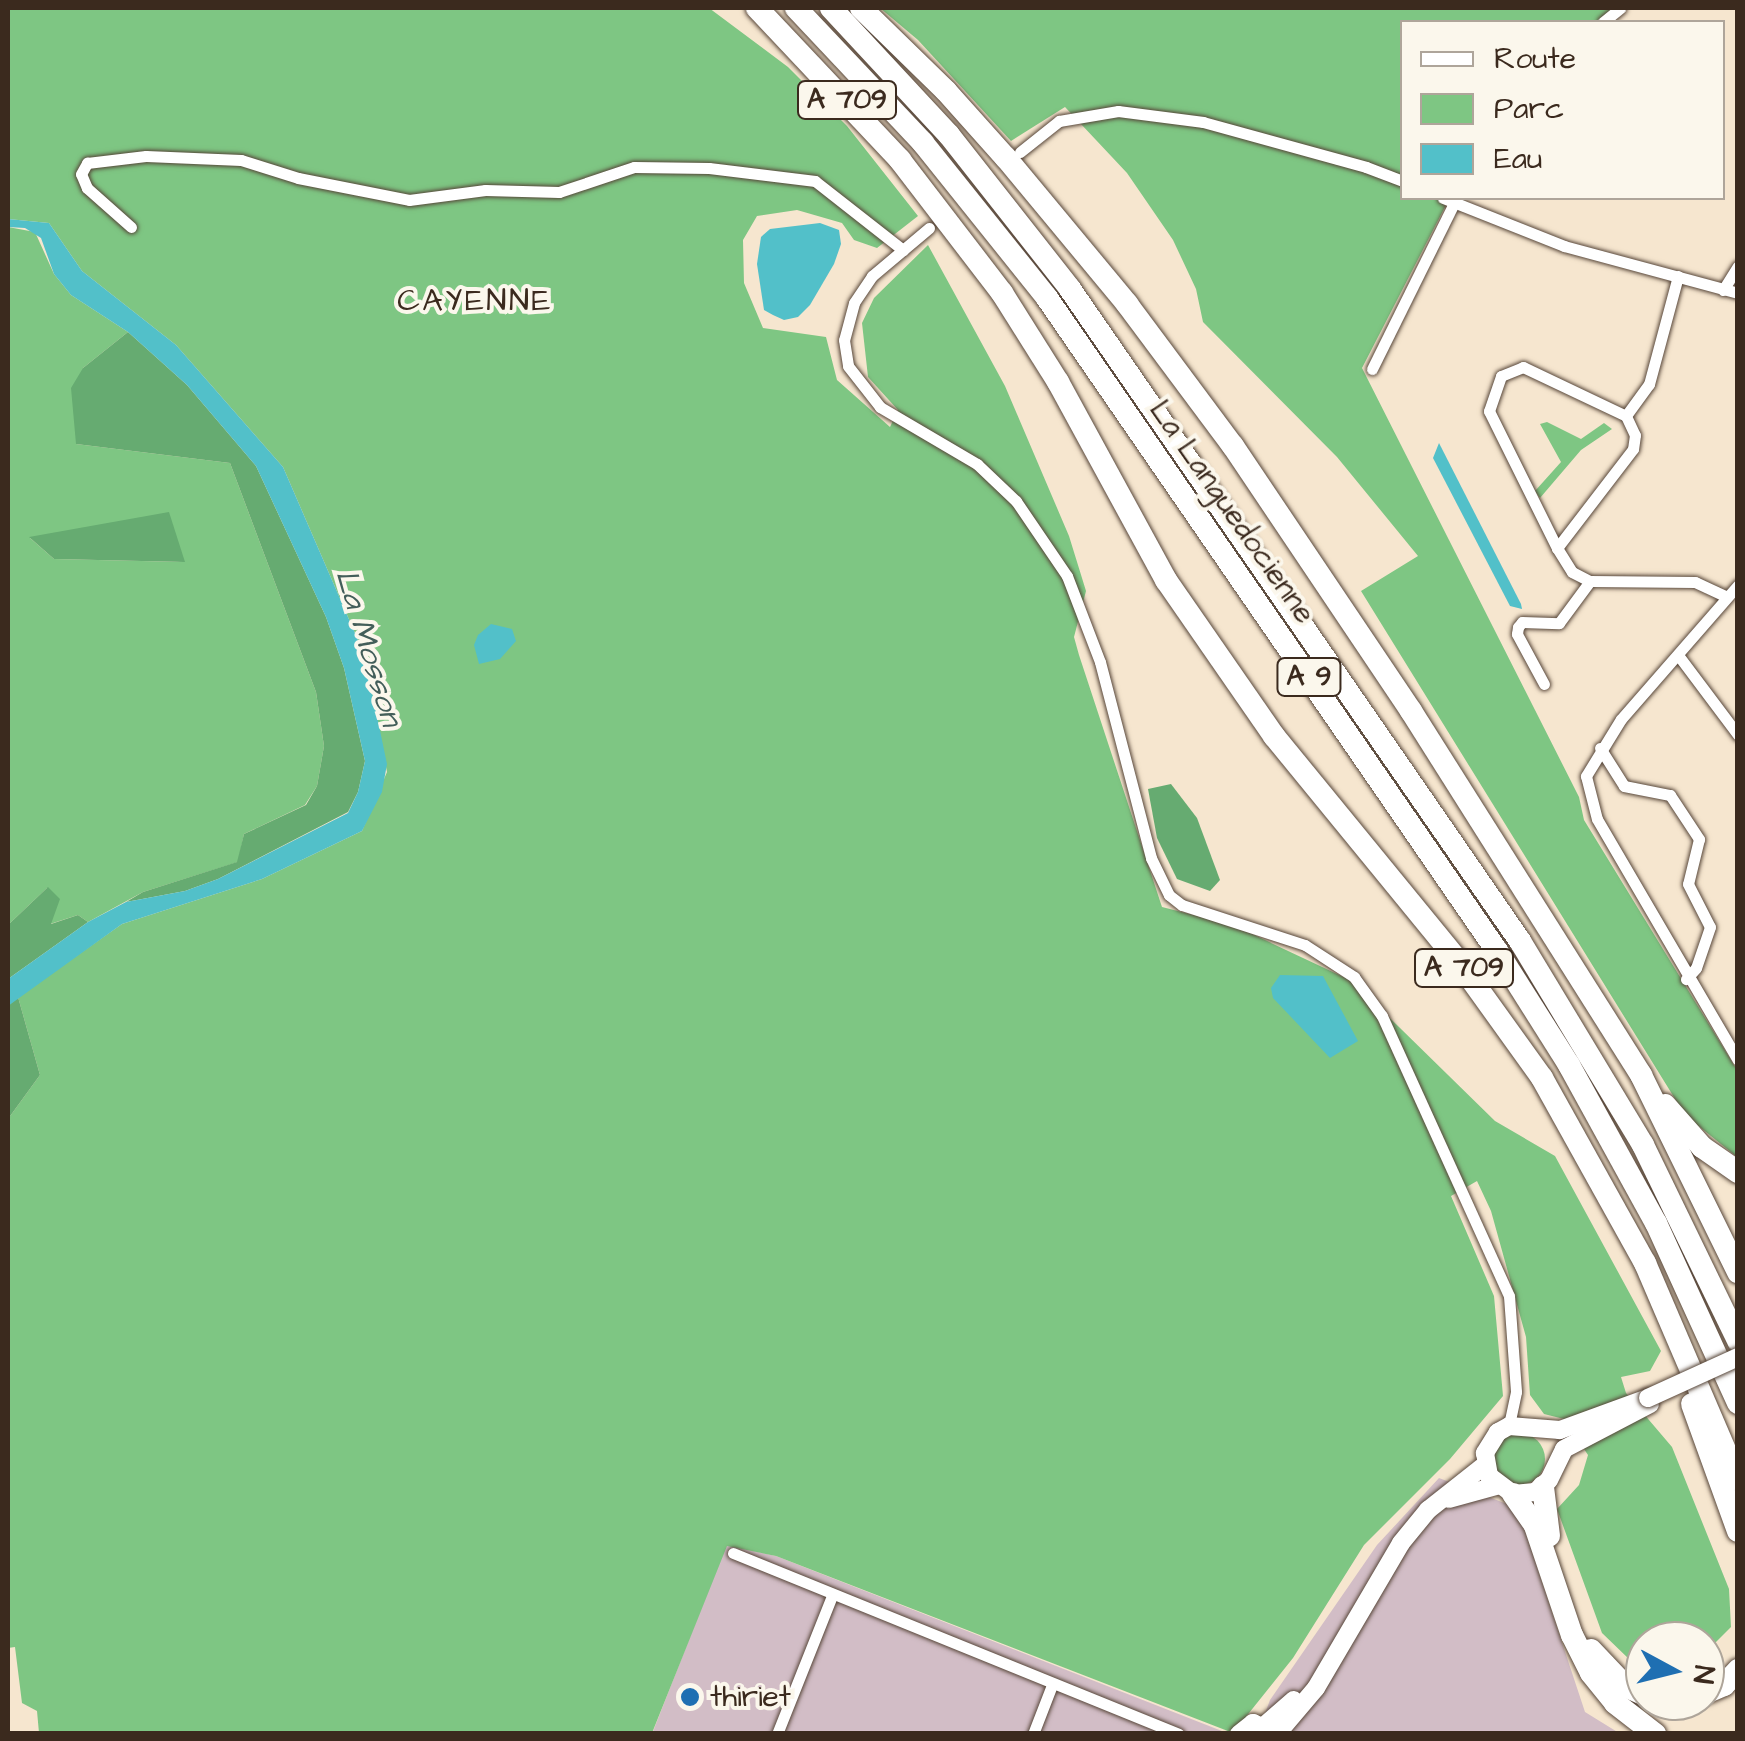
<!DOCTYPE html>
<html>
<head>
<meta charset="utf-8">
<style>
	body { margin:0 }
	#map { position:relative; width:1745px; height:1741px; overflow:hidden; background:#f6e6cf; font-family:"Architects Daughter",sans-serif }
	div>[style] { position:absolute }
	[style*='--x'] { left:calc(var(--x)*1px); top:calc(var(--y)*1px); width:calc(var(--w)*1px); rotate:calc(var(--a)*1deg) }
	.industrial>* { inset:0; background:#d2bdc6 }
	.green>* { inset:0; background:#7ec683 }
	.round { border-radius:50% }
	.forest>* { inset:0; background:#66ab71 }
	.water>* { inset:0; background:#52c0c9 }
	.roads { filter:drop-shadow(0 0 2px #574639) drop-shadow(0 0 2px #574639) }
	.street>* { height:11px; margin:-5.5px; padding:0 5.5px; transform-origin:5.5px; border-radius:5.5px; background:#fff }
	.secondary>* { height:18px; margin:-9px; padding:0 9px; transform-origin:9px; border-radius:9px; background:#fff }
	.primary>* { height:18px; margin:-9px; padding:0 9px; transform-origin:9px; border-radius:9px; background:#fff }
	.highway>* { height:22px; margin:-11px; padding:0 11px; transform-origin:11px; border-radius:11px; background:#fff }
	.bridges { filter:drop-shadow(0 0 2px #574639) drop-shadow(0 0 2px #574639) }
	.primary-bridge>* { height:18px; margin:-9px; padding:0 9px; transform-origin:9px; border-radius:9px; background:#fff }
	.dots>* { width:28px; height:28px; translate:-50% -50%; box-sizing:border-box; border:5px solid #fbf7ec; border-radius:50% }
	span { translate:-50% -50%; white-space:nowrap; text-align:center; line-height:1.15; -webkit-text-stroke:8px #fbf7ec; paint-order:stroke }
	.shield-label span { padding:2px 8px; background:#fbf7ec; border:2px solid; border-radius:8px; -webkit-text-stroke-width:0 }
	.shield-label { font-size:28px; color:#3b2a1e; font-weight:700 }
	.street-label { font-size:30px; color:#3b2a1e }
	.poi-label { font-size:30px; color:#3b2a1e }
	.left { translate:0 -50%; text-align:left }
	.neighbourhood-label { font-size:32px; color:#3b2a1e; letter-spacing:2.5px }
	.water-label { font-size:32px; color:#435e5a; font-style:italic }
	.frame { position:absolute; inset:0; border:10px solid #3b2a1e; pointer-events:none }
	.legend { position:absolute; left:1400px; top:20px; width:325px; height:180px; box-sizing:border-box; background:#fbf7ec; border:2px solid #aea59a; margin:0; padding:12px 18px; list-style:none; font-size:30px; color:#3b2a1e }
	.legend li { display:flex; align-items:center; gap:20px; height:50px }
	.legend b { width:50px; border:2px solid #aea59a }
	.north { position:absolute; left:1625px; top:1621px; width:100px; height:100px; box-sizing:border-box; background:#fbf7ec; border:2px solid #aea59a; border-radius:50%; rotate:97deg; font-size:28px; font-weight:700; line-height:40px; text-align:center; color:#3b2a1e }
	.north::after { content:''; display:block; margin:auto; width:35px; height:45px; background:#1f6fb2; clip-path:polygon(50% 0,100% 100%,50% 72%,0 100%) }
</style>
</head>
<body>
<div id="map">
	<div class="industrial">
		<i style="clip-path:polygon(1439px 1478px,1507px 1504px,1521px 1519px,1585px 1712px,1619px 1733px,1274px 1733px,1264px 1716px,1270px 1700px,1377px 1545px)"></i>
		<i style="clip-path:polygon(726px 1545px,776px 1556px,1227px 1733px,652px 1734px)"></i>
	</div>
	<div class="green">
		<i style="clip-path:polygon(8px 8px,709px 8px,788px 67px,847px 126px,918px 216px,877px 248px,854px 240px,842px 223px,797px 210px,757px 216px,743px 240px,744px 283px,763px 328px,826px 337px,837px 380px,890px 427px,898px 410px,868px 377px,862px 323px,874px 298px,928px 245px,1005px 386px,1069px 536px,1086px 591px,1074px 637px,1079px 655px,1162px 907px,1233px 925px,1352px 981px,1495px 1121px,1555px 1156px,1661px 1351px,1650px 1371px,1621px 1377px,1626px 1393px,1672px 1447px,1729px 1589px,1731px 1627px,1705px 1653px,1705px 1641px,1645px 1641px,1645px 1666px,1630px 1660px,1602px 1633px,1557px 1509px,1579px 1485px,1588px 1455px,1564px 1419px,1544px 1414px,1530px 1395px,1526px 1337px,1491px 1211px,1477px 1181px,1451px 1196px,1494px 1296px,1503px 1396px,1450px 1459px,1364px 1545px,1293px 1658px,1233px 1733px,776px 1556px,727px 1546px,652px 1733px,39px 1733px,37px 1711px,22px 1703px,15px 1647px,8px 1648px,8px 1119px,40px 1075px,18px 997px,122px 924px,262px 879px,362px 831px,387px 772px,364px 654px,283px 467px,176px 345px,82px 271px,49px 223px,8px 219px)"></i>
		<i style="clip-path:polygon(880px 8px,1615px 8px,1598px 22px,1402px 22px,1402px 198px,1444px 198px,1445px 207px,1362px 368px,1579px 797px,1584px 820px,1737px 1070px,1737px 1157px,1685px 1115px,1361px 591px,1418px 556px,1337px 457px,1203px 322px,1196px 289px,1173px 240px,1127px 173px,1065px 107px,1011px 141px,918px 40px)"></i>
		<i style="clip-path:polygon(evenodd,8px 227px,35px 232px,54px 274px,71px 295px,128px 332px,83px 368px,76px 444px,230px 463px,316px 692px,324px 746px,317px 786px,305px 805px,244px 834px,238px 862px,143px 892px,88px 922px,78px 915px,50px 924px,47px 888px,8px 925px,8px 227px,30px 538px,184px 562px,54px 559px,30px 538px)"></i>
		<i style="clip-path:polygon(1547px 422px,1581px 439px,1604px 423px,1612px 429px,1581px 450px,1540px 498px,1535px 491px,1561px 462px,1540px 424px)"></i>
		<i class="round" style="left:1493px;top:1433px;width:52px;height:52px"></i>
	</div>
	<div class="forest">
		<i style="clip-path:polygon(128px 332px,187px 385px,256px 466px,326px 617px,344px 668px,365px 761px,358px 792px,348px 812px,218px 879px,185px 891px,126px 902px,143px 892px,237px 862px,244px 834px,306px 805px,317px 786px,324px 746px,316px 692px,230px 463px,76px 444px,71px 388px,83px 368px)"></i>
		<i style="clip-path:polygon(169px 512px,185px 562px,54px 559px,29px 537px)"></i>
		<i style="clip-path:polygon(1171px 784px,1197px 818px,1220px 880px,1210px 891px,1177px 879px,1157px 838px,1148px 789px)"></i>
		<i style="clip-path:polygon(48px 887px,60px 899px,51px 924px,78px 915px,88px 922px,8px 979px,8px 925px)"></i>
		<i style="clip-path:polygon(18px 997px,40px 1075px,8px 1119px,8px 1006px)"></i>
	</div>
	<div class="water">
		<i style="clip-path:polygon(8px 219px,49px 223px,82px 271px,176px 345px,283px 467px,364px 654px,387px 764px,382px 792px,362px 831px,262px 879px,122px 924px,8px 1006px,8px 979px,88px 922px,126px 902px,185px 891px,218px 879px,348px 813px,358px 792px,365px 761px,344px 668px,326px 617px,256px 466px,187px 385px,128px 332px,71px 295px,54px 274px,41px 238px,25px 228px,8px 227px)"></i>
		<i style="clip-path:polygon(820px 223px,839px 230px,841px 244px,834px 264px,810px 305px,798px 317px,784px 320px,773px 315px,764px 310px,757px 264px,761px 237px,770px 229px)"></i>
		<i style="clip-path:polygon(1439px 443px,1521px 604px,1522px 609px,1510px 606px,1433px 458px)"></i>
		<i style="clip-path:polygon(491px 624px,512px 629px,516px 641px,500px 659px,479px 664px,474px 645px,478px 635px)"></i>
		<i style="clip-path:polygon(1280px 975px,1323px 976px,1358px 1041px,1330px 1058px,1273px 998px,1271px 988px)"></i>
	</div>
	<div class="roads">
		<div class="street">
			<i style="--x:1603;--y:22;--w:22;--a:-39"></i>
			<i style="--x:1020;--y:152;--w:50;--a:-38.5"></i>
			<i style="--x:1059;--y:121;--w:60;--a:-9.6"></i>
			<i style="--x:1118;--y:111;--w:86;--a:7.4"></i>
			<i style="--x:1203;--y:122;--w:169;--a:15.4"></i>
			<i style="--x:1366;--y:167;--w:39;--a:21"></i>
			<i style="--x:1443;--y:198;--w:130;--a:21.6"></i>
			<i style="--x:1564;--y:246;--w:180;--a:15.1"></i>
			<i style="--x:131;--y:227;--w:59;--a:-138.4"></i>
			<i style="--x:87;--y:188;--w:15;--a:-113"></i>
			<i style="--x:81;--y:174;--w:13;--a:-61"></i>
			<i style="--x:87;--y:163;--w:59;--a:-6.8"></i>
			<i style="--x:146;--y:156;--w:95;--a:2.4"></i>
			<i style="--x:241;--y:160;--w:60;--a:17.5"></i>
			<i style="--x:298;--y:178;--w:113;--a:11.2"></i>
			<i style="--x:409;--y:200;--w:77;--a:-7.5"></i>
			<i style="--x:485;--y:190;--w:74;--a:1.5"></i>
			<i style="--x:559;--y:192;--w:79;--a:-18.4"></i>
			<i style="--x:634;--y:167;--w:75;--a:0.8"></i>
			<i style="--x:709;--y:168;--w:107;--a:7"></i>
			<i style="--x:815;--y:181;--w:112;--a:38.1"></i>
			<i style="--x:929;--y:228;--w:75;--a:139.9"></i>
			<i style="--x:872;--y:276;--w:32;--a:124"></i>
			<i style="--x:854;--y:303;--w:38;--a:105"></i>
			<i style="--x:844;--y:340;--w:26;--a:81"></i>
			<i style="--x:848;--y:366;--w:52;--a:52"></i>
			<i style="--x:880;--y:407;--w:113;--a:30.4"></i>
			<i style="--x:977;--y:464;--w:54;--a:43.5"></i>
			<i style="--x:1016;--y:501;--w:91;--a:55.8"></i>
			<i style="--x:1067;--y:576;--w:92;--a:69"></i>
			<i style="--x:1100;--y:662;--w:203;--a:75.4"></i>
			<i style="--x:1151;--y:858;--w:41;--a:64.1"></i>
			<i style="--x:1169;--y:895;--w:16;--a:38"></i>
			<i style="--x:1182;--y:905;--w:129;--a:18"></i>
			<i style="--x:1305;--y:945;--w:59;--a:33.1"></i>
			<i style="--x:1354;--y:977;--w:48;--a:54.3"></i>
			<i style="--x:1382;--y:1016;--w:307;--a:65.6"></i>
			<i style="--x:1509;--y:1296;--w:96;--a:85.8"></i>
			<i style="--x:1516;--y:1392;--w:35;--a:102"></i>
			<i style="--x:1678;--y:276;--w:112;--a:105"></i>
			<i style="--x:1649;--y:384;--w:39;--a:126"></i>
			<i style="--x:1626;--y:416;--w:21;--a:65"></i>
			<i style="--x:1635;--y:435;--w:14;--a:98"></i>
			<i style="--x:1633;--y:449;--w:125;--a:127.5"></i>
			<i style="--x:1557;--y:548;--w:28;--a:58"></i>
			<i style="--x:1572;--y:572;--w:20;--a:27"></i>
			<i style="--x:1590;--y:581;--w:105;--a:0.5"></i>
			<i style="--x:1695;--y:582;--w:35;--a:25"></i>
			<i style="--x:1723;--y:290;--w:28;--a:-58"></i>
			<i style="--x:1372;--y:369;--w:185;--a:-63.7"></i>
			<i style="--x:1557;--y:548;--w:153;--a:-116.4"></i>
			<i style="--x:1489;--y:411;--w:37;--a:-71"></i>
			<i style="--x:1501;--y:376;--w:24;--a:-22"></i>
			<i style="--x:1523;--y:367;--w:114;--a:25.4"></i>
			<i style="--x:1738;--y:585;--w:178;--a:131.1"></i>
			<i style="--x:1621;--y:719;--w:67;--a:121.6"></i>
			<i style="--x:1586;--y:776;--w:44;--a:75.7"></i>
			<i style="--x:1597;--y:819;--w:279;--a:59.7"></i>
			<i style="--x:1678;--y:655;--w:100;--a:53.1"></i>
			<i style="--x:1544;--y:684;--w:57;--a:-118.4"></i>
			<i style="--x:1517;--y:634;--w:7;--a:-82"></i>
			<i style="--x:1518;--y:627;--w:6;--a:-51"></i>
			<i style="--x:1522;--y:622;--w:37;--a:2"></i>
			<i style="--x:1559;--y:623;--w:52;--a:-53.6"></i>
			<i style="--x:1600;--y:748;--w:45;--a:57.7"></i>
			<i style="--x:1624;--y:786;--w:47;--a:11.1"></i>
			<i style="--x:1670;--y:795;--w:53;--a:56.6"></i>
			<i style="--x:1699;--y:839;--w:46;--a:103.7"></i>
			<i style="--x:1688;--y:884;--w:48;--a:62.9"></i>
			<i style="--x:1710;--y:927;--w:43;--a:108.9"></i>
			<i style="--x:1696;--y:968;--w:15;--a:132"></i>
			<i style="--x:733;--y:1553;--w:481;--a:22.1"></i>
			<i style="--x:777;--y:1734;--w:149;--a:-68.3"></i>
			<i style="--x:1033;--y:1734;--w:53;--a:-68.8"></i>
		</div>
		<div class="secondary">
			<i style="--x:1449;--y:1499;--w:49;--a:-15.5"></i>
			<i style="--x:1265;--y:1725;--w:38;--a:-41"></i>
			<i style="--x:1239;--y:1734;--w:18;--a:-38"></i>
			<i style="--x:1253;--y:1723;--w:20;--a:24"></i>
			<i style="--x:1277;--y:1734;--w:60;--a:-49.7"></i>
			<i style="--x:1316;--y:1688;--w:168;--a:-59.6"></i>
			<i style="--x:1401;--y:1543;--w:43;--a:-50.7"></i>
			<i style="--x:1428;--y:1510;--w:73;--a:-38.3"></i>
		</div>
		<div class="primary">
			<i style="--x:1648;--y:1398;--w:94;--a:160"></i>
			<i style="--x:1560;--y:1430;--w:51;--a:-175.5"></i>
			<i style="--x:1509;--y:1426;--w:13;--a:151"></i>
			<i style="--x:1498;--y:1432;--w:25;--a:122"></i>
			<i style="--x:1485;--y:1453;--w:23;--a:80"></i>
			<i style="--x:1489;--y:1476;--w:30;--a:37"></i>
			<i style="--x:1513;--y:1494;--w:22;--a:-5"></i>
			<i style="--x:1535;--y:1492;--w:18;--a:-41"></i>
			<i style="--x:1549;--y:1480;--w:34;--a:-64"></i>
			<i style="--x:1564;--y:1449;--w:97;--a:-27.6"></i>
		</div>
		<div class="highway">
			<i style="--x:757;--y:8;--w:209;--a:46.7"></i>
			<i style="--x:900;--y:160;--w:168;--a:52.5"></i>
			<i style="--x:1002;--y:293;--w:105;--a:57.8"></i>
			<i style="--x:1058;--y:382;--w:226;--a:61.4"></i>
			<i style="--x:1166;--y:580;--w:190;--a:55.3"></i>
			<i style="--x:1274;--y:736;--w:291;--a:50.7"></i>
			<i style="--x:1458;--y:961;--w:144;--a:54.3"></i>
			<i style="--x:1542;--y:1078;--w:212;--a:60.9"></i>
			<i style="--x:1645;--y:1263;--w:236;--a:66.8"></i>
			<i style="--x:796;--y:8;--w:185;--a:46.7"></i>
			<i style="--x:923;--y:143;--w:198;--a:51.3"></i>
			<i style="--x:1047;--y:298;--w:793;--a:55.43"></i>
			<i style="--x:1497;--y:951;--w:135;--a:57.7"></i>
			<i style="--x:1569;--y:1065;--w:180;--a:61.2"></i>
			<i style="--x:1656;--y:1223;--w:198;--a:65.5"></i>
			<i style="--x:831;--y:8;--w:173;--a:47.1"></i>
			<i style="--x:949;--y:135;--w:196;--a:51.8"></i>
			<i style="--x:1070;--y:289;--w:792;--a:55.39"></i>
			<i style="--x:1520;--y:941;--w:238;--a:58.9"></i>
			<i style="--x:1643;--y:1145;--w:218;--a:64.1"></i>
			<i style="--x:861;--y:8;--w:119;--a:44.3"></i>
			<i style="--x:946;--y:91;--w:90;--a:48.2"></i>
			<i style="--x:1006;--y:158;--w:190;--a:50.3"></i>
			<i style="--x:1127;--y:304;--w:177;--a:53.3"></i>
			<i style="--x:1233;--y:446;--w:319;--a:56.1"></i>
			<i style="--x:1411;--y:711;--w:431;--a:57.7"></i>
			<i style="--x:1641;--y:1075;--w:220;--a:63.8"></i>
			<i style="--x:1665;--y:1105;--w:56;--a:48.6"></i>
			<i style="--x:1702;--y:1147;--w:44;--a:34.8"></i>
			<i style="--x:1692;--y:1404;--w:135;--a:70.1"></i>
			<i style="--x:1543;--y:1487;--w:49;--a:83"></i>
			<i style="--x:1513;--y:1494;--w:39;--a:55"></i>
			<i style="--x:1535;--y:1526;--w:115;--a:71.3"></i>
			<i style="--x:1572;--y:1635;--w:42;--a:63.4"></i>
			<i style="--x:1591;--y:1673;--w:38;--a:51"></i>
			<i style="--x:1615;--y:1703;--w:51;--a:37.8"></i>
			<i style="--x:1591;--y:1650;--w:50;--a:46.6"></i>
			<i style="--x:1625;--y:1686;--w:22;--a:24"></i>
			<i style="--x:1705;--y:1693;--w:21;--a:-23"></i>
			<i style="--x:1724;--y:1685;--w:21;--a:-47"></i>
		</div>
	</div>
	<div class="bridges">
		<div class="primary-bridge">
			<i style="--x:1648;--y:1398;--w:99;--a:-24.5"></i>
		</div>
	</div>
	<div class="dots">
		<i style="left:690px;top:1697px;background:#1f6fb2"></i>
	</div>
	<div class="shield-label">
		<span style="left:847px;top:100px">A 709</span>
		<span style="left:1309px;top:677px">A 9</span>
		<span style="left:1464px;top:968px">A 709</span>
	</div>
	<div class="street-label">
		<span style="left:1232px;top:512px;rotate:55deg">La Languedocienne</span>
	</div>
	<div class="poi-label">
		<span class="left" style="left:710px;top:1697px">thiriet</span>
	</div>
	<div class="neighbourhood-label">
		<span style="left:475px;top:301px">CAYENNE</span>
	</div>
	<div class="water-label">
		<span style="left:368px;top:648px;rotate:73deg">La Mosson</span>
	</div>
	<div class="frame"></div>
	<ul class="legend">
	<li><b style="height:12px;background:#fff"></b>Route</li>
	<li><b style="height:28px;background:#7ec683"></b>Parc</li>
	<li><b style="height:28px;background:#52c0c9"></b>Eau</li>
	</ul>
	<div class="north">N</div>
</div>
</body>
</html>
